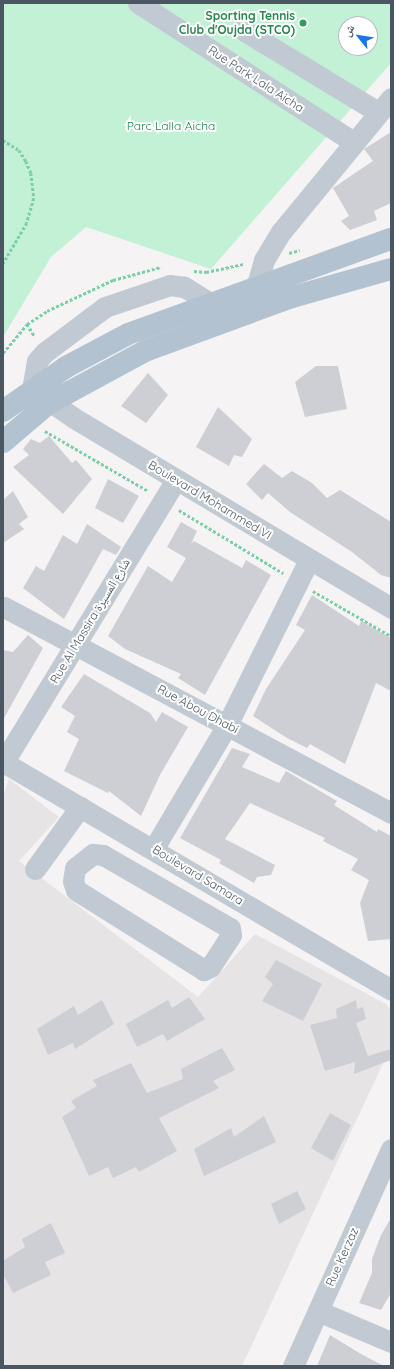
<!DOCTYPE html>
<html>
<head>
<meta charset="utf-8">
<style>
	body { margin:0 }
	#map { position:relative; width:394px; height:1369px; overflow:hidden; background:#f5f3f3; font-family:Quicksand,"Noto Naskh Arabic",sans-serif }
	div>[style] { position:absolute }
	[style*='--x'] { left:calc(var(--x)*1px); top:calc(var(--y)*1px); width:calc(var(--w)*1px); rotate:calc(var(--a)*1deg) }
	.education>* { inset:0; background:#e6e4e5 }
	.green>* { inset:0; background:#c3f1d5 }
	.building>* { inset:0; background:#cdcfd5 }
	.path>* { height:2.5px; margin-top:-1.25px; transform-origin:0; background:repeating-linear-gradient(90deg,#7ad0a6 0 3px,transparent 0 5px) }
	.minor>* { height:21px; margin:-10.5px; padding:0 10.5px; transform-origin:10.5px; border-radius:10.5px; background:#c1cad2 }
	.major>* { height:22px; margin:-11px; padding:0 11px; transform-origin:11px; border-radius:11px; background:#b3c2d1 }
	.dots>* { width:11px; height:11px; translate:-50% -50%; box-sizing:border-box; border:2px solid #fff; border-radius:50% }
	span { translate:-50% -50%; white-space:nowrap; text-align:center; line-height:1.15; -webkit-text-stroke:4px #fff; paint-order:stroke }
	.leisure-label { font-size:12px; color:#27864d; font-weight:700 }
	.right { translate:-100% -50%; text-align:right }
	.street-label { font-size:12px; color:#4a5661 }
	.park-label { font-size:12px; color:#17864f }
	.frame { position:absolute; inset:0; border:4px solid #4a5661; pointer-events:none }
	.north { position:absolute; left:338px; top:16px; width:40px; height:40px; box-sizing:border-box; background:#fff; border:1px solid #b7bbc0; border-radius:50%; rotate:300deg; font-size:11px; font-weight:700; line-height:16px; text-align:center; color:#4a5661 }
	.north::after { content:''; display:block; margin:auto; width:14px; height:18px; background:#1a73e8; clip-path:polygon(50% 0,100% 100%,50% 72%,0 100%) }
</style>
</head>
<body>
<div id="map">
	<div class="education">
		<i style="clip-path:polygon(9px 779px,59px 817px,19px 861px,198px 997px,255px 934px,386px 1004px,391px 1011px,391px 1046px,242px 1366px,3px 1366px,3px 796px)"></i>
	</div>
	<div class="green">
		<i style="clip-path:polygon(evenodd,3px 3px,391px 3px,391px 63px,211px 269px,86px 227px,51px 257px,3px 337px,3px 3px,346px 24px,370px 24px,370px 48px,346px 48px,346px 24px)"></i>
	</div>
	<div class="building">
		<i style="clip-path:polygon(391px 132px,391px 203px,374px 211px,377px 220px,350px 230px,341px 221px,349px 216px,333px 188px,373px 161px,364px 149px)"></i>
		<i style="clip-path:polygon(316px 366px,338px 366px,347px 409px,305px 417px,295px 382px)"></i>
		<i style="clip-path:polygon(148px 373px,168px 395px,146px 423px,121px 406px)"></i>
		<i style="clip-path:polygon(218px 407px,252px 439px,242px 457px,234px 455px,229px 466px,196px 447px)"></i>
		<i style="clip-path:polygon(49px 436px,72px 463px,76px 460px,92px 479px,63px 514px,13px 467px,29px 455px,23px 449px,31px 439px,40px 443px)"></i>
		<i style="clip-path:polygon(264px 464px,282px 478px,292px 471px,312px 483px,327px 498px,340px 490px,391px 522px,391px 578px,381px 575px,352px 552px,290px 512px,268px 493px,262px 500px,246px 484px)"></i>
		<i style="clip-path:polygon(108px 479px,139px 496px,123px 523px,95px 508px)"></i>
		<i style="clip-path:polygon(13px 491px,28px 517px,19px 524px,24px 529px,3px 543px,3px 500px)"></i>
		<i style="clip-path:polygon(181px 522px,197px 531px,191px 544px,194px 541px,242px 568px,246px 560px,271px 575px,205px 695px,178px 678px,181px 674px,125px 649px,108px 636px,148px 566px,172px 582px,186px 558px,167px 547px)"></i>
		<i style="clip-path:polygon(87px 524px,121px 547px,116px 555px,103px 549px,64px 619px,23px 588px,36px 566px,44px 571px,63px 535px,77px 544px)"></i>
		<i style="clip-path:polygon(312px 595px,359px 626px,361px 621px,391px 638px,391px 691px,376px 683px,345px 764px,310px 744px,307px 748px,287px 738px,253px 716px,266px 689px,305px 630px,296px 625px)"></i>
		<i style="clip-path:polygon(28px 635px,43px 648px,3px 720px,3px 650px,13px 652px)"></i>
		<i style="clip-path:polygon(84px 674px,150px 713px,156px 722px,162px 712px,188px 727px,160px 775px,141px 816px,109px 791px,108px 793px,64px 771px,79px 739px,67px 732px,75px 716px,61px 707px)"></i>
		<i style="clip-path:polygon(232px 748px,250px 754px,242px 767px,279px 783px,286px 771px,337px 801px,334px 805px,377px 832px,378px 829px,391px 836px,391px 939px,368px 941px,360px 903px,369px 880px,351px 870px,358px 859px,323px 841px,325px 838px,250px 803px,225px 839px,275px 865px,271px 875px,257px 877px,254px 883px,219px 863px,221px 860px,180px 838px)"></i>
		<i style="clip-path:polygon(276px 960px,322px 984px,303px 1021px,262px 1001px,273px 984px,265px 977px)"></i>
		<i style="clip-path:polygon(189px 997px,205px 1019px,167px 1041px,163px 1034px,137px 1047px,126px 1024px,168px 1000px,172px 1008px)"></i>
		<i style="clip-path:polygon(102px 1000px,114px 1024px,75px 1049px,73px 1043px,48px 1055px,37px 1029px,74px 1006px,78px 1015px)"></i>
		<i style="clip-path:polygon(356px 1000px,357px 1009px,363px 1007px,366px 1019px,356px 1023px,368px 1056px,391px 1049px,391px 1060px,354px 1074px,355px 1062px,325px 1071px,310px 1025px,337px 1018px,336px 1009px)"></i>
		<i style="clip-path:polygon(222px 1048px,235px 1070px,213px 1081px,219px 1088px,159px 1118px,177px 1151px,139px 1172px,136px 1167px,113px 1178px,108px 1167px,89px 1176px,62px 1117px,76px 1108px,71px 1101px,97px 1086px,93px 1080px,131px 1063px,147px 1093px,183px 1079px,181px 1069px)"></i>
		<i style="clip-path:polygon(330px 1113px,351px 1125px,333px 1161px,311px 1148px)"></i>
		<i style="clip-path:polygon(264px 1116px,276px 1142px,204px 1176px,194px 1149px,231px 1128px,234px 1137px)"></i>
		<i style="clip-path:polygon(297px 1191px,306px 1209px,279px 1224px,271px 1204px)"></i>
		<i style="clip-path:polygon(391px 1218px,391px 1293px,381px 1310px,359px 1303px,372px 1273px,372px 1259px,381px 1235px)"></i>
		<i style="clip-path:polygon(51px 1223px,65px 1253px,45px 1262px,51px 1275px,13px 1293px,3px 1274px,3px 1261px,25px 1247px,22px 1239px)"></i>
		<i style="clip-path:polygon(330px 1335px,361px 1354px,384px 1366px,317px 1366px)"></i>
	</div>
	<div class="path">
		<i style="--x:3;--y:140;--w:19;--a:32"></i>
		<i style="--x:19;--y:150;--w:13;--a:58"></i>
		<i style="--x:26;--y:161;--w:13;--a:67"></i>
		<i style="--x:31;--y:173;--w:25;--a:83"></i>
		<i style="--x:34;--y:198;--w:26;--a:106"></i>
		<i style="--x:27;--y:223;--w:48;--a:120.3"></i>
		<i style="--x:289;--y:253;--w:11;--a:-15"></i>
		<i style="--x:194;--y:271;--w:12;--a:5"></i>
		<i style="--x:206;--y:272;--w:39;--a:-12"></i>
		<i style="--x:27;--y:324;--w:15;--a:58"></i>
		<i style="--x:3;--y:353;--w:38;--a:-50"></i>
		<i style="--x:27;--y:324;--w:24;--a:-33"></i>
		<i style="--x:47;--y:311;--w:73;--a:-25.2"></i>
		<i style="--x:113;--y:280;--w:50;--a:-15.2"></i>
		<i style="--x:45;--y:431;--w:119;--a:30.2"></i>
		<i style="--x:179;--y:510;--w:122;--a:31.2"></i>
		<i style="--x:313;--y:591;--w:90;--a:30"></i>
	</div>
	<div class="minor">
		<i style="--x:138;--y:3;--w:257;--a:32.8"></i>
		<i style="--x:243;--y:30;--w:158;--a:31.3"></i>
		<i style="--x:256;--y:288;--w:29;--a:-74"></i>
		<i style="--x:264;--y:260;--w:33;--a:-59"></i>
		<i style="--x:281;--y:232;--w:173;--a:-50.6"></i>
		<i style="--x:210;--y:303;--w:31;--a:-148"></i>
		<i style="--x:184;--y:287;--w:14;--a:-172"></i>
		<i style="--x:170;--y:285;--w:69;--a:161.3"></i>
		<i style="--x:105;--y:307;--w:75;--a:143.1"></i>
		<i style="--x:45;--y:352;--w:12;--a:132"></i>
		<i style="--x:37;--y:361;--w:28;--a:100"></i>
		<i style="--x:32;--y:389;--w:51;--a:34.6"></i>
		<i style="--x:74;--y:418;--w:370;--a:30.9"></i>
		<i style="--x:4;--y:607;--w:438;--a:28"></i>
		<i style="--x:3;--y:762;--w:450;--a:30.4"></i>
		<i style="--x:3;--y:763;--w:332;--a:-58.6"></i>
		<i style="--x:154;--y:848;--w:143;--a:-59.3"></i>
		<i style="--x:227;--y:725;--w:184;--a:-63.6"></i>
		<i style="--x:93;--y:854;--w:10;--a:6"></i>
		<i style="--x:103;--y:855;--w:146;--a:29.9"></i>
		<i style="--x:230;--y:928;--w:7;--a:82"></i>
		<i style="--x:231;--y:935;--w:38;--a:123"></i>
		<i style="--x:210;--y:967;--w:7;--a:153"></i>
		<i style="--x:204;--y:970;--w:151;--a:-148"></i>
		<i style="--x:76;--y:890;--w:9;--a:-108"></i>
		<i style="--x:73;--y:881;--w:13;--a:-81"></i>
		<i style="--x:75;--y:868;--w:23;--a:-38"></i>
		<i style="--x:35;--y:869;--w:77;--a:-54"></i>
		<i style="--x:318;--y:1311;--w:79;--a:23"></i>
		<i style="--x:293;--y:1366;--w:238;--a:-65.7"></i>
	</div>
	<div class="major">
		<i style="--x:3;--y:411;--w:77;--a:-34.9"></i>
		<i style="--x:66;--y:367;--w:70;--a:-28"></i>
		<i style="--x:128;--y:334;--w:280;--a:-19.9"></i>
		<i style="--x:3;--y:442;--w:60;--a:-40.3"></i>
		<i style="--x:49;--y:403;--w:109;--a:-28.4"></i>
		<i style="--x:145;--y:351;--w:153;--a:-20.2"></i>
		<i style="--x:289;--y:298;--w:106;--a:-15.9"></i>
	</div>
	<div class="dots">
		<i style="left:303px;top:23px;background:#2e9e5b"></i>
	</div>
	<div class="leisure-label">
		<span class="right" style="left:295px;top:23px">Sporting Tennis<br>Club d'Oujda (STCO)</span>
	</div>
	<div class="street-label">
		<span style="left:256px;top:79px;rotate:33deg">Rue Park Lala Aicha</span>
		<span style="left:210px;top:500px;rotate:31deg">Boulevard Mohammed VI</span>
		<span style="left:90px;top:621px;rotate:-59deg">Rue Al Massira شارع المسيرة</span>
		<span style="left:198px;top:709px;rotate:28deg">Rue Abou Dhabi</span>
		<span style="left:198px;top:875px;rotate:31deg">Boulevard Samara</span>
		<span style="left:342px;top:1257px;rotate:-66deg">Rue Kerzaz</span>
	</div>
	<div class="park-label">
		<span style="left:171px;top:126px">Parc Lalla Aicha</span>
	</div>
	<div class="frame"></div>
	<div class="north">ش</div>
</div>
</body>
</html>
